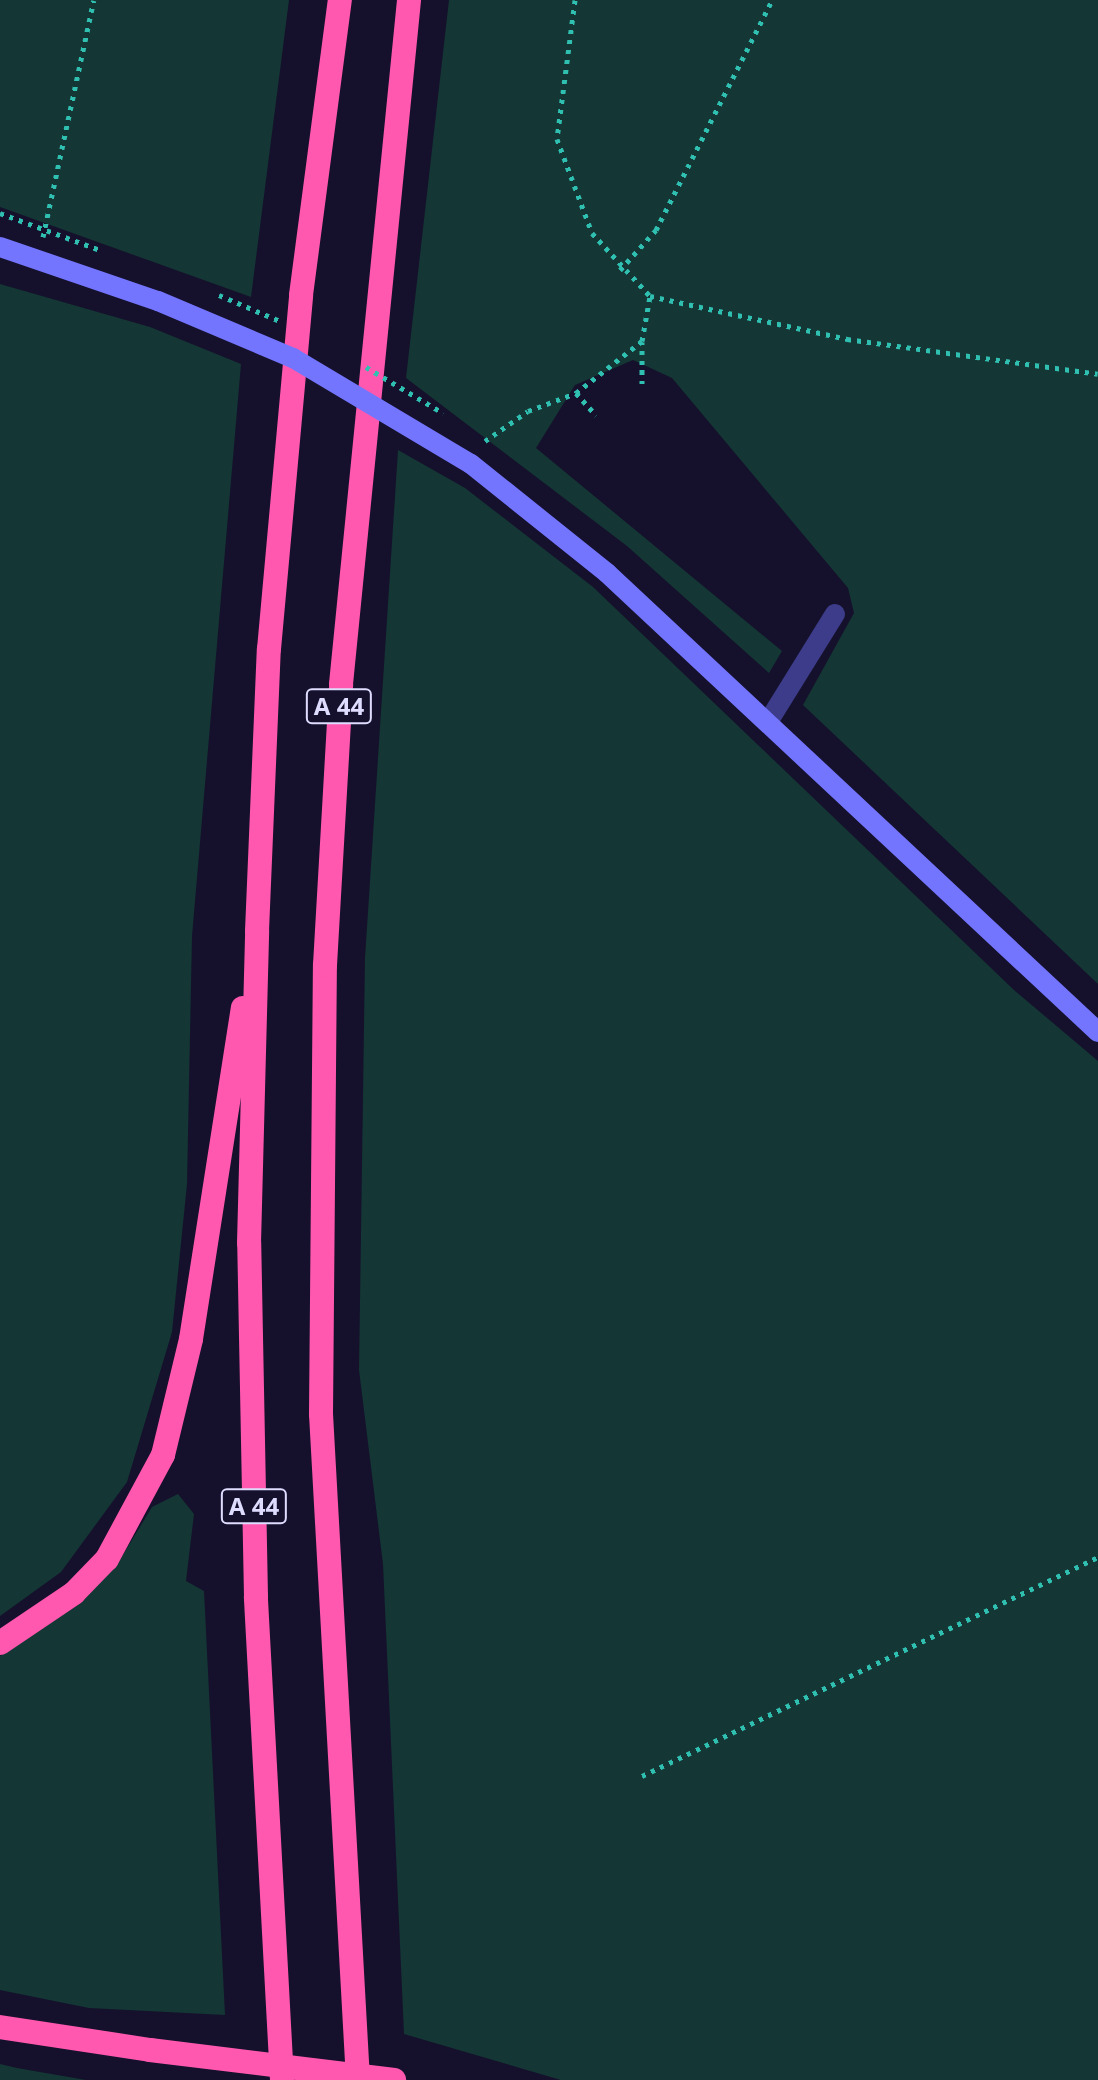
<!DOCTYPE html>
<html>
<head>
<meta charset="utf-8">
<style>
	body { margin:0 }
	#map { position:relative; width:1098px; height:2080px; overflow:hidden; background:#15112c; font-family:"Noto Sans",sans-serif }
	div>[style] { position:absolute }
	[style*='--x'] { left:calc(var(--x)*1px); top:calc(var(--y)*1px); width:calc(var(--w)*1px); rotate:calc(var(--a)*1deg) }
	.green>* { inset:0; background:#143634 }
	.path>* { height:5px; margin-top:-2.5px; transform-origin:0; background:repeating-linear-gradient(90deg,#30c0b1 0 4px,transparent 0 10px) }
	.lane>* { height:20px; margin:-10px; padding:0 10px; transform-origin:10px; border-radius:10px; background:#3c3c8b }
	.secondary>* { height:20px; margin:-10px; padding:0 10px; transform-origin:10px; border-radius:10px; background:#7475ff }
	.highway>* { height:24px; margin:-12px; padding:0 12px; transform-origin:12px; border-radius:12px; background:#ff58ae }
	.path-bridge>* { height:5px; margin-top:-2.5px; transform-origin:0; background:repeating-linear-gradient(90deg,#30c0b1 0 4px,transparent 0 10px) }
	.secondary-bridge>* { height:20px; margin:-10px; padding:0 10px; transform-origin:10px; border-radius:10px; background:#7475ff }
	.highway-bridge>* { height:24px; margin:-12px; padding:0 12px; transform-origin:12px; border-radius:12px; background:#ff58ae }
	span { translate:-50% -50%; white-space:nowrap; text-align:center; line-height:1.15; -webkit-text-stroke:6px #15112c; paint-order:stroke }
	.shield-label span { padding:2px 6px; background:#15112c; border:2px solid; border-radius:6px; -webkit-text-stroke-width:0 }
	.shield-label { font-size:24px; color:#dfddff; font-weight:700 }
</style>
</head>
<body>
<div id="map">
	<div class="green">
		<i style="clip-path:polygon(0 0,289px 0,251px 297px,0 207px)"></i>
		<i style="clip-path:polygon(449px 0,1098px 0,1098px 984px,803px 705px,854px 613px,848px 588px,672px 378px,633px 360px,575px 385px,536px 448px,782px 651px,769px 673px,627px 546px,406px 378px)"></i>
		<i style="clip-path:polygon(0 284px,150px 327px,241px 364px,192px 936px,187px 1184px,172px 1332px,127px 1482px,61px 1572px,0 1616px)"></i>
		<i style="clip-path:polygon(398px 450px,465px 488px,593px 587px,1014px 990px,1098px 1061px,1098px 2080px,561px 2080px,404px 2034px,383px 1564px,359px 1370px,365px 958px)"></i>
		<i style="clip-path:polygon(178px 1494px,194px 1514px,186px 1581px,204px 1591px,225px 2015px,89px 2008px,0 1990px,0 1656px,81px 1603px,118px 1563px,152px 1507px)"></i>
		<i style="clip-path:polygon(0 2064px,17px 2068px,86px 2080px,0 2080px)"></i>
	</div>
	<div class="path">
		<i style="--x:575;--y:0;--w:140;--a:97.4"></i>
		<i style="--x:557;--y:139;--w:100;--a:69.6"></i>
		<i style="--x:592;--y:233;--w:86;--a:47.4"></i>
		<i style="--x:650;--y:296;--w:202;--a:12.3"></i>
		<i style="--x:847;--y:339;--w:253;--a:7.9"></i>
		<i style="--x:0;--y:213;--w:107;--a:20.3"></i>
		<i style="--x:43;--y:237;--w:242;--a:-77.9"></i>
		<i style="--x:620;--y:270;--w:54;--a:-48"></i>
		<i style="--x:656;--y:230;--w:258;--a:-63.2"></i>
		<i style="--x:642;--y:384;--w:42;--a:-90"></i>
		<i style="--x:576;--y:393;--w:30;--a:48"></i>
		<i style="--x:485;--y:441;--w:52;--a:-34.9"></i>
		<i style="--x:528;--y:411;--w:51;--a:-20.6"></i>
		<i style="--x:576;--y:393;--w:84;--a:-38.2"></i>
		<i style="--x:642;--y:341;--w:46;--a:-79.9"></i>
		<i style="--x:642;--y:1776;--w:506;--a:-25.65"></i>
	</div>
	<div class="lane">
		<i style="--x:768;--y:722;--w:127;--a:-58.2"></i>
	</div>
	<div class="secondary">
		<i style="--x:0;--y:247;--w:167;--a:18.9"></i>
		<i style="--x:471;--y:464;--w:174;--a:38.7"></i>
		<i style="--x:607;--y:573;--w:672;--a:43.07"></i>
	</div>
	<div class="highway">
		<i style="--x:0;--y:1643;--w:89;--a:-34"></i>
		<i style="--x:74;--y:1593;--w:47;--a:-45.9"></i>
		<i style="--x:107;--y:1559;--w:118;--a:-61.7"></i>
		<i style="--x:163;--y:1455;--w:119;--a:-76.4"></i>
		<i style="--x:191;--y:1339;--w:335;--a:-81.1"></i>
		<i style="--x:0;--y:2027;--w:152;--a:8.7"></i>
		<i style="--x:282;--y:2080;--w:484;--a:-93.1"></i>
		<i style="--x:256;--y:1597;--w:354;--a:-91.1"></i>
		<i style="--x:249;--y:1243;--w:312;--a:-88.5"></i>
		<i style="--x:257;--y:931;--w:282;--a:-87.6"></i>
		<i style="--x:269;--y:649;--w:355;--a:-84.8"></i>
		<i style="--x:301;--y:295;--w:298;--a:-82.5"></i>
		<i style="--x:358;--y:2080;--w:667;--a:-93.18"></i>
		<i style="--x:321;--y:1414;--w:449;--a:-89.5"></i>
		<i style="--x:325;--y:965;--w:281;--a:-86.7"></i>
		<i style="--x:341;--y:684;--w:687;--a:-84.32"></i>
	</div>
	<div class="path-bridge">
		<i style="--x:219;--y:295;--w:66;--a:23.1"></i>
		<i style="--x:366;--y:367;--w:90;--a:30.9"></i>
	</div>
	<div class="secondary-bridge">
		<i style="--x:158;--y:301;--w:147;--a:22.9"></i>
		<i style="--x:293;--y:358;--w:207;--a:30.8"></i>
	</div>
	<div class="highway-bridge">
		<i style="--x:150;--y:2050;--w:246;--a:7"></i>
	</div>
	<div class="shield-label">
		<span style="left:339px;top:706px">A 44</span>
		<span style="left:254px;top:1506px">A 44</span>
	</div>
</div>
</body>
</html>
